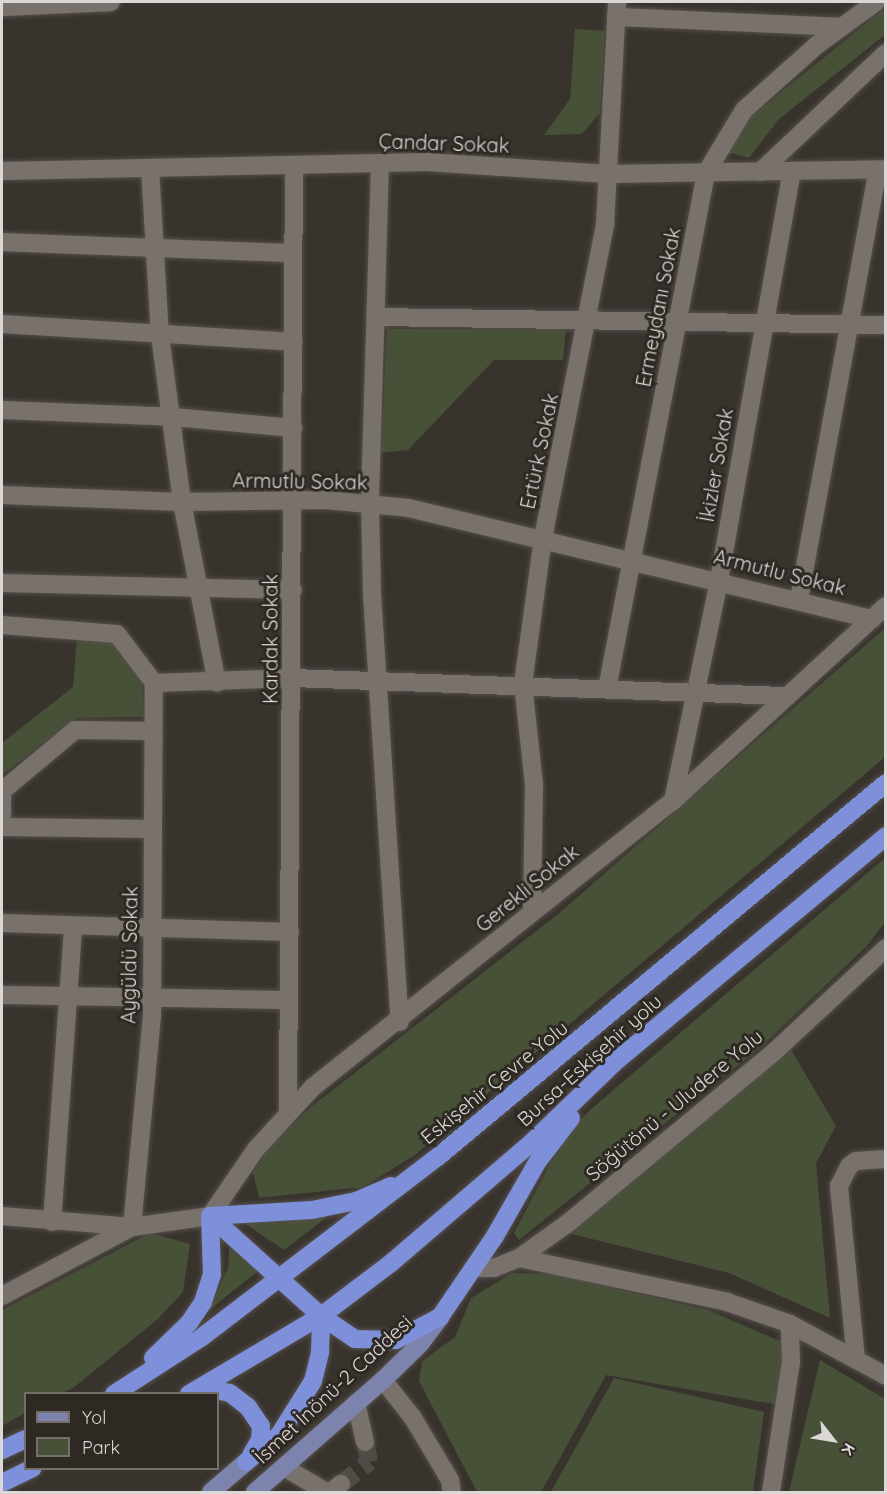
<!DOCTYPE html>
<html>
<head>
<meta charset="utf-8">
<style>
	body { margin:0 }
	#map { position:relative; width:887px; height:1494px; overflow:hidden; background:#39332e; font-family:Quicksand,sans-serif }
	div>[style] { position:absolute }
	[style*='--x'] { left:calc(var(--x)*1px); top:calc(var(--y)*1px); width:calc(var(--w)*1px); rotate:calc(var(--a)*1deg) }
	.green>* { inset:0; background:#475137 }
	.minor-tunnel>* { height:18px; margin-top:-9px; transform-origin:0; background:repeating-linear-gradient(90deg,#514c47 0 18px,transparent 0 27px) }
	.roads { filter:drop-shadow(0 0 2px #55504b) drop-shadow(0 0 2px #55504b) }
	.minor>* { height:18px; margin:-9px; padding:0 9px; transform-origin:9px; border-radius:9px; background:#79726c }
	.major>* { height:18px; margin:-9px; padding:0 9px; transform-origin:9px; border-radius:9px; background:#7c84ad }
	.highway>* { height:18px; margin:-9px; padding:0 9px; transform-origin:9px; border-radius:9px; background:#7e90d9 }
	span { translate:-50% -50%; white-space:nowrap; text-align:center; line-height:1.15; -webkit-text-stroke:6px #2f2924; paint-order:stroke }
	.street-label { font-size:20px; color:#dcd8d5 }
	.frame { position:absolute; inset:0; border:3px solid #dcd8d5; pointer-events:none }
	.legend { position:absolute; left:24px; top:1392px; width:195px; height:78px; box-sizing:border-box; background:#2f2924; border:2px solid #746f6b; margin:0; padding:8px 10px; list-style:none; font-size:18px; color:#dcd8d5 }
	.legend li { display:flex; align-items:center; gap:12px; height:30px }
	.legend b { width:30px; border:2px solid #746f6b }
	.north { position:absolute; left:803px; top:1410px; width:60px; height:60px; -webkit-text-stroke:4px #2f2924; paint-order:stroke; rotate:121deg; font-size:16px; font-weight:700; line-height:24px; text-align:center; color:#dcd8d5 }
	.north::after { content:''; display:block; margin:auto; width:21px; height:27px; background:#dcd8d5; clip-path:polygon(50% 0,100% 100%,50% 72%,0 100%) }
</style>
</head>
<body>
<div id="map">
	<div class="green">
		<i style="clip-path:polygon(885px 8px,885px 35px,779px 119px,749px 158px,727px 152px,748px 119px)"></i>
		<i style="clip-path:polygon(575px 29px,605px 31px,600px 113px,582px 134px,544px 135px,570px 99px)"></i>
		<i style="clip-path:polygon(387px 329px,566px 329px,563px 360px,494px 360px,408px 450px,381px 453px)"></i>
		<i style="clip-path:polygon(885px 628px,885px 757px,415px 1155px,363px 1187px,259px 1198px,253px 1172px,270px 1145px,311px 1107px,558px 914px)"></i>
		<i style="clip-path:polygon(77px 636px,115px 640px,142px 682px,144px 717px,76px 718px,2px 775px,2px 743px,73px 687px)"></i>
		<i style="clip-path:polygon(885px 858px,885px 922px,867px 946px,762px 1046px,519px 1240px,514px 1233px,562px 1141px,590px 1110px)"></i>
		<i style="clip-path:polygon(790px 1048px,836px 1126px,816px 1163px,830px 1318px,729px 1273px,568px 1233px)"></i>
		<i style="clip-path:polygon(335px 1211px,284px 1250px,241px 1221px)"></i>
		<i style="clip-path:polygon(150px 1233px,190px 1244px,183px 1292px,158px 1319px,73px 1388px,62px 1393px,26px 1394px,25px 1413px,2px 1426px,2px 1310px)"></i>
		<i style="clip-path:polygon(230px 1240px,264px 1266px,208px 1311px,228px 1268px)"></i>
		<i style="clip-path:polygon(512px 1273px,553px 1274px,708px 1310px,782px 1342px,779px 1405px,606px 1375px,541px 1492px,477px 1492px,419px 1381px,422px 1361px,455px 1337px,471px 1298px)"></i>
		<i style="clip-path:polygon(820px 1360px,885px 1399px,885px 1492px,789px 1492px)"></i>
		<i style="clip-path:polygon(614px 1378px,764px 1412px,753px 1492px,551px 1492px)"></i>
	</div>
	<div class="minor-tunnel">
		<i style="--x:341;--y:1484;--w:36;--a:-38"></i>
		<i style="--x:369;--y:1462;--w:20;--a:-101"></i>
	</div>
	<div class="roads">
		<div class="minor">
			<i style="--x:2;--y:7;--w:109;--a:-2.6"></i>
			<i style="--x:616;--y:17;--w:226;--a:2.5"></i>
			<i style="--x:380;--y:163;--w:341;--a:91.7"></i>
			<i style="--x:370;--y:504;--w:90;--a:88.7"></i>
			<i style="--x:372;--y:594;--w:429;--a:86.3"></i>
			<i style="--x:150;--y:168;--w:167;--a:86.6"></i>
			<i style="--x:160;--y:335;--w:168;--a:82.5"></i>
			<i style="--x:182;--y:502;--w:184;--a:79.1"></i>
			<i style="--x:2;--y:171;--w:425;--a:-1.2"></i>
			<i style="--x:427;--y:162;--w:182;--a:3.8"></i>
			<i style="--x:609;--y:174;--w:277;--a:-1"></i>
			<i style="--x:760;--y:172;--w:173;--a:-43.4"></i>
			<i style="--x:2;--y:242;--w:290;--a:2.2"></i>
			<i style="--x:376;--y:317;--w:510;--a:0.9"></i>
			<i style="--x:2;--y:324;--w:292;--a:3.5"></i>
			<i style="--x:2;--y:410;--w:171;--a:2.3"></i>
			<i style="--x:173;--y:417;--w:121;--a:5.2"></i>
			<i style="--x:2;--y:495;--w:180;--a:2.2"></i>
			<i style="--x:182;--y:502;--w:143;--a:-0.8"></i>
			<i style="--x:325;--y:500;--w:84;--a:5.4"></i>
			<i style="--x:409;--y:508;--w:476;--a:13.5"></i>
			<i style="--x:2;--y:583;--w:291;--a:1.4"></i>
			<i style="--x:799;--y:599;--w:436;--a:-79.6"></i>
			<i style="--x:2;--y:625;--w:115;--a:4.5"></i>
			<i style="--x:117;--y:634;--w:61;--a:52.9"></i>
			<i style="--x:154;--y:683;--w:138;--a:-2.1"></i>
			<i style="--x:292;--y:678;--w:495;--a:2.1"></i>
			<i style="--x:607;--y:689;--w:525;--a:-79.14"></i>
			<i style="--x:706;--y:173;--w:74;--a:-58.9"></i>
			<i style="--x:744;--y:110;--w:98;--a:-41.7"></i>
			<i style="--x:817;--y:45;--w:73;--a:-36.1"></i>
			<i style="--x:673;--y:801;--w:226;--a:-78.2"></i>
			<i style="--x:719;--y:580;--w:415;--a:-79.9"></i>
			<i style="--x:2;--y:814;--w:23;--a:-90"></i>
			<i style="--x:2;--y:791;--w:95;--a:-39.9"></i>
			<i style="--x:75;--y:730;--w:78;--a:0.7"></i>
			<i style="--x:2;--y:827;--w:150;--a:0.8"></i>
			<i style="--x:532;--y:911;--w:126;--a:-89.1"></i>
			<i style="--x:534;--y:785;--w:102;--a:-96.2"></i>
			<i style="--x:523;--y:684;--w:147;--a:-82.2"></i>
			<i style="--x:543;--y:538;--w:319;--a:-78.8"></i>
			<i style="--x:605;--y:225;--w:223;--a:-86.9"></i>
			<i style="--x:2;--y:923;--w:288;--a:1.8"></i>
			<i style="--x:2;--y:995;--w:285;--a:1"></i>
			<i style="--x:288;--y:1112;--w:946;--a:-89.64"></i>
			<i style="--x:2;--y:1216;--w:130;--a:4.8"></i>
			<i style="--x:132;--y:1227;--w:79;--a:-8"></i>
			<i style="--x:210;--y:1216;--w:81;--a:-55.5"></i>
			<i style="--x:256;--y:1149;--w:84;--a:-47.4"></i>
			<i style="--x:313;--y:1087;--w:460;--a:-38.5"></i>
			<i style="--x:673;--y:801;--w:289;--a:-42.5"></i>
			<i style="--x:52;--y:1222;--w:296;--a:-85.9"></i>
			<i style="--x:132;--y:1227;--w:212;--a:-84.6"></i>
			<i style="--x:152;--y:1016;--w:333;--a:-89.7"></i>
			<i style="--x:519;--y:1258;--w:213;--a:11.9"></i>
			<i style="--x:727;--y:1302;--w:67;--a:19.2"></i>
			<i style="--x:790;--y:1324;--w:109;--a:28.4"></i>
			<i style="--x:475;--y:1268;--w:19;--a:0"></i>
			<i style="--x:494;--y:1268;--w:27;--a:-22"></i>
			<i style="--x:519;--y:1258;--w:60;--a:-35.5"></i>
			<i style="--x:568;--y:1223;--w:268;--a:-39.7"></i>
			<i style="--x:774;--y:1052;--w:153;--a:-42.9"></i>
			<i style="--x:2;--y:1296;--w:147;--a:-28"></i>
			<i style="--x:856;--y:1360;--w:175;--a:-95.6"></i>
			<i style="--x:839;--y:1186;--w:22;--a:-63"></i>
			<i style="--x:849;--y:1166;--w:9;--a:-36"></i>
			<i style="--x:856;--y:1161;--w:30;--a:-4"></i>
			<i style="--x:383;--y:1380;--w:48;--a:51.7"></i>
			<i style="--x:413;--y:1418;--w:72;--a:59.2"></i>
			<i style="--x:450;--y:1480;--w:12;--a:81"></i>
			<i style="--x:356;--y:1403;--w:40;--a:77"></i>
			<i style="--x:284;--y:1467;--w:49;--a:30.8"></i>
			<i style="--x:331;--y:1492;--w:13;--a:-39"></i>
			<i style="--x:771;--y:1492;--w:132;--a:-81.3"></i>
			<i style="--x:791;--y:1362;--w:38;--a:-92"></i>
		</div>
		<div class="major">
			<i style="--x:211;--y:1492;--w:46;--a:-40.6"></i>
			<i style="--x:255;--y:1492;--w:170;--a:-41.2"></i>
			<i style="--x:383;--y:1380;--w:52;--a:-44.2"></i>
			<i style="--x:420;--y:1344;--w:34;--a:-53"></i>
		</div>
		<div class="highway">
			<i style="--x:210;--y:1216;--w:149;--a:42"></i>
			<i style="--x:321;--y:1316;--w:41;--a:34.1"></i>
			<i style="--x:355;--y:1339;--w:41;--a:1.4"></i>
			<i style="--x:396;--y:1340;--w:50;--a:-27.6"></i>
			<i style="--x:440;--y:1317;--w:98;--a:-55.8"></i>
			<i style="--x:495;--y:1236;--w:86;--a:-60.2"></i>
			<i style="--x:538;--y:1161;--w:54;--a:-52.5"></i>
			<i style="--x:210;--y:1216;--w:102;--a:-3.4"></i>
			<i style="--x:312;--y:1210;--w:45;--a:-11.6"></i>
			<i style="--x:356;--y:1201;--w:38;--a:-23"></i>
			<i style="--x:153;--y:1358;--w:50;--a:-44.2"></i>
			<i style="--x:189;--y:1323;--w:25;--a:-56"></i>
			<i style="--x:203;--y:1302;--w:28;--a:-72"></i>
			<i style="--x:212;--y:1275;--w:59;--a:-91.9"></i>
			<i style="--x:198;--y:1391;--w:14;--a:-8"></i>
			<i style="--x:212;--y:1389;--w:18;--a:13"></i>
			<i style="--x:230;--y:1393;--w:23;--a:38"></i>
			<i style="--x:248;--y:1407;--w:23;--a:56"></i>
			<i style="--x:261;--y:1426;--w:14;--a:94"></i>
			<i style="--x:260;--y:1440;--w:17;--a:121"></i>
			<i style="--x:114;--y:1394;--w:105;--a:-32.9"></i>
			<i style="--x:202;--y:1337;--w:298;--a:-37.4"></i>
			<i style="--x:439;--y:1156;--w:582;--a:-39.84"></i>
			<i style="--x:189;--y:1394;--w:153;--a:-30.6"></i>
			<i style="--x:321;--y:1316;--w:88;--a:-37.1"></i>
			<i style="--x:391;--y:1263;--w:186;--a:-40.6"></i>
			<i style="--x:532;--y:1142;--w:115;--a:-43.9"></i>
			<i style="--x:615;--y:1062;--w:353;--a:-39.8"></i>
			<i style="--x:2;--y:1450;--w:26;--a:-25"></i>
			<i style="--x:246;--y:1462;--w:43;--a:-39.3"></i>
			<i style="--x:279;--y:1435;--w:64;--a:-57.8"></i>
			<i style="--x:313;--y:1381;--w:30;--a:-76"></i>
			<i style="--x:320;--y:1352;--w:36;--a:-88"></i>
			<i style="--x:2;--y:1483;--w:34;--a:-26"></i>
		</div>
	</div>
	<div class="street-label">
		<span style="left:444px;top:143px;rotate:2deg">Çandar Sokak</span>
		<span style="left:658px;top:307px;rotate:-79deg">Ermeydanı Sokak</span>
		<span style="left:539px;top:451px;rotate:-78deg">Ertürk Sokak</span>
		<span style="left:716px;top:465px;rotate:-80deg">İkizler Sokak</span>
		<span style="left:300px;top:481px;rotate:1deg">Armutlu Sokak</span>
		<span style="left:780px;top:572px;rotate:14deg">Armutlu Sokak</span>
		<span style="left:270px;top:639px;rotate:-90deg">Kardak Sokak</span>
		<span style="left:527px;top:888px;rotate:-39deg">Gerekli Sokak</span>
		<span style="left:129px;top:955px;rotate:-89deg">Aygüldü Sokak</span>
		<span style="left:589px;top:1060px;rotate:-42deg">Bursa-Eskişehir yolu</span>
		<span style="left:494px;top:1082px;rotate:-39deg">Eskişehir Çevre Yolu</span>
		<span style="left:674px;top:1105px;rotate:-40deg">Söğütönü - Uludere Yolu</span>
		<span style="left:333px;top:1389px;rotate:-43deg">İsmet İnönü-2 Caddesi</span>
	</div>
	<div class="frame"></div>
	<ul class="legend">
	<li><b style="height:8px;background:#7c84ad"></b>Yol</li>
	<li><b style="height:16px;background:#475137"></b>Park</li>
	</ul>
	<div class="north">K</div>
</div>
</body>
</html>
